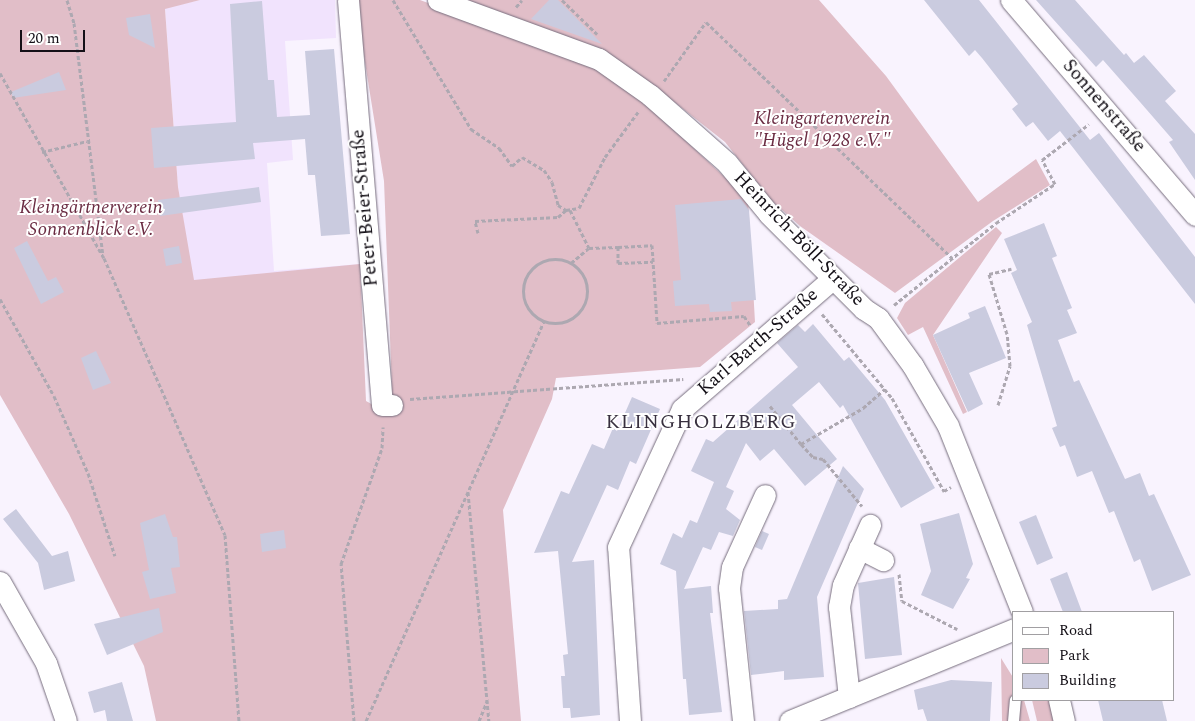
<!DOCTYPE html>
<html>
<head>
<meta charset="utf-8">
<style>
	body { margin:0 }
	#map { position:relative; width:1195px; height:721px; overflow:hidden; background:#f9f3fe; font-family:Spectral,serif }
	div>[style] { position:absolute }
	[style*='--x'] { left:calc(var(--x)*1px); top:calc(var(--y)*1px); width:calc(var(--w)*1px); rotate:calc(var(--a)*1deg) }
	.built>* { inset:0; background:#f1e3fd }
	.green>* { inset:0; background:#e1bec8 }
	.building>* { inset:0; background:#cacbdf }
	.path>* { height:3px; margin-top:-1.5px; transform-origin:0; background:repeating-linear-gradient(90deg,#ada8b1 0 4px,transparent 0 6.5px) }
	.path>.ring { margin:-1.5px; padding:0; box-sizing:content-box; background:none; border:3px solid #ada8b1; border-radius:50% }
	.roads { filter:drop-shadow(0 0 1px #766d7d) drop-shadow(0 0 1px #766d7d) }
	.lane>* { height:11px; margin:-5.5px; padding:0 5.5px; transform-origin:5.5px; border-radius:5.5px; background:#fff }
	.street>* { height:21px; margin:-10.5px; padding:0 10.5px; transform-origin:10.5px; border-radius:10.5px; background:#fff }
	span { translate:-50% -50%; white-space:nowrap; text-align:center; line-height:1.15; -webkit-text-stroke:4px #fff; paint-order:stroke }
	.street-label { font-size:19px; color:#141017 }
	.park-label { font-size:19px; color:#6a2b42; font-style:italic }
	.neighbourhood-label { font-size:20px; color:#38303f; letter-spacing:1px }
	.legend { position:absolute; left:1012px; top:611px; width:162px; height:90px; box-sizing:border-box; background:#fff; border:1px solid #a19fa2; margin:0; padding:6px 9px; list-style:none; font-size:15px; color:#141017 }
	.legend li { display:flex; align-items:center; gap:10px; height:25px }
	.legend b { width:25px; border:1px solid #a19fa2 }
	.scale { position:absolute; left:20px; top:30px; width:65px; height:22px; box-sizing:border-box; border:2px solid #141017; border-top:0; padding-left:6px; font-size:15px; line-height:18px; white-space:nowrap; color:#141017; -webkit-text-stroke:4px #fff; paint-order:stroke }
</style>
</head>
<body>
<div id="map">
	<div class="built">
		<i style="clip-path:polygon(200px 0,335px 0,336px 38px,285px 41px,293px 160px,267px 163px,274px 271px,360px 264px,224px 479px,178px 187px,165px 8px)"></i>
	</div>
	<div class="green">
		<i style="clip-path:polygon(0 0,200px 0,165px 9px,178px 187px,194px 280px,360px 264px,366px 401px,393px 416px,384px 181px,355px 0,420px 0,587px 62px,623px 82px,748px 199px,755px 322px,700px 367px,556px 378px,552px 399px,503px 510px,521px 721px,156px 721px,144px 666px,69px 514px,0 395px)"></i>
		<i style="clip-path:polygon(466px 0,819px 0,886px 76px,978px 202px,1036px 159px,1050px 185px,993px 221px,895px 293px,800px 226px,771px 200px,725px 142px,659px 90px)"></i>
		<i style="clip-path:polygon(996px 227px,1002px 233px,933px 335px,967px 412px,963px 414px,923px 327px,908px 335px,897px 318px,905px 303px)"></i>
		<i style="clip-path:polygon(1001px 658px,1014px 679px,1014px 700px,1024px 700px,1030px 721px,1002px 721px)"></i>
		<i style="clip-path:polygon(1032px 700px,1049px 700px,1054px 721px,1037px 721px)"></i>
	</div>
	<div class="building">
		<i style="clip-path:polygon(549px 0,558px 0,602px 44px,531px 19px)"></i>
		<i style="clip-path:polygon(924px 0,979px 0,1090px 140px,1099px 133px,1195px 257px,1195px 304px,1060px 131px,1048px 141px,1033px 122px,1026px 127px,1012px 109px,1018px 104px,982px 58px,975px 50px,969px 56px)"></i>
		<i style="clip-path:polygon(1036px 0,1075px 0,1124px 55px,1126px 53px,1134px 63px,1144px 55px,1176px 91px,1165px 101px,1195px 134px,1195px 180px,1169px 142px,1173px 140px,1140px 102px,1103px 60px,1096px 67px)"></i>
		<i style="clip-path:polygon(262px 1px,268px 80px,274px 80px,277px 117px,310px 115px,305px 51px,334px 49px,350px 234px,321px 236px,315px 175px,308px 175px,305px 139px,253px 143px,255px 159px,154px 168px,151px 128px,236px 122px,230px 4px)"></i>
		<i style="clip-path:polygon(150px 14px,155px 48px,129px 35px,126px 18px)"></i>
		<i style="clip-path:polygon(59px 72px,66px 90px,13px 98px,11px 92px)"></i>
		<i style="clip-path:polygon(259px 187px,261px 202px,160px 216px,158px 200px)"></i>
		<i style="clip-path:polygon(741px 199px,749px 210px,756px 300px,731px 302px,732px 311px,710px 312px,709px 304px,675px 306px,673px 281px,681px 280px,675px 205px)"></i>
		<i style="clip-path:polygon(1044px 223px,1057px 256px,1052px 258px,1072px 308px,1067px 310px,1077px 333px,1058px 340px,1074px 382px,1079px 380px,1125px 479px,1140px 473px,1149px 496px,1154px 494px,1191px 575px,1152px 591px,1140px 559px,1134px 562px,1114px 511px,1109px 513px,1092px 471px,1077px 477px,1065px 445px,1060px 447px,1052px 428px,1057px 426px,1027px 325px,1032px 322px,1011px 273px,1017px 270px,1004px 239px)"></i>
		<i style="clip-path:polygon(27px 241px,48px 281px,56px 277px,64px 292px,41px 304px,14px 248px)"></i>
		<i style="clip-path:polygon(179px 246px,182px 263px,166px 266px,163px 249px)"></i>
		<i style="clip-path:polygon(985px 306px,1006px 358px,969px 373px,983px 404px,968px 412px,933px 335px,970px 318px,968px 313px)"></i>
		<i style="clip-path:polygon(813px 324px,844px 361px,849px 357px,885px 400px,935px 488px,901px 508px,843px 405px,840px 408px,819px 382px,792px 405px,837px 459px,805px 486px,774px 449px,760px 461px,746px 443px,726px 487px,734px 491px,726px 509px,740px 520px,733px 536px,719px 532px,711px 550px,703px 547px,684px 589px,711px 586px,713px 613px,710px 613px,722px 712px,689px 715px,686px 679px,683px 679px,676px 571px,660px 564px,673px 533px,682px 538px,690px 520px,697px 523px,714px 482px,691px 471px,706px 439px,713px 442px,798px 367px,777px 343px,798px 325px,805px 332px)"></i>
		<i style="clip-path:polygon(96px 351px,111px 383px,93px 390px,81px 358px)"></i>
		<i style="clip-path:polygon(632px 397px,660px 409px,636px 464px,630px 461px,618px 490px,607px 485px,572px 562px,594px 560px,600px 715px,571px 718px,570px 708px,563px 708px,561px 676px,565px 676px,563px 655px,568px 654px,558px 551px,534px 553px,561px 491px,569px 494px,592px 444px,604px 449px,613px 428px,617px 431px)"></i>
		<i style="clip-path:polygon(843px 466px,864px 489px,817px 597px,824px 677px,784px 680px,784px 671px,751px 675px,744px 611px,778px 609px,778px 600px,787px 599px)"></i>
		<i style="clip-path:polygon(16px 509px,52px 556px,68px 551px,75px 581px,44px 590px,38px 563px,3px 519px)"></i>
		<i style="clip-path:polygon(959px 513px,973px 564px,966px 578px,970px 579px,953px 609px,921px 595px,931px 571px,920px 524px)"></i>
		<i style="clip-path:polygon(165px 514px,173px 537px,177px 537px,180px 567px,171px 568px,176px 593px,150px 599px,142px 572px,149px 570px,140px 523px)"></i>
		<i style="clip-path:polygon(1036px 515px,1053px 558px,1037px 565px,1019px 522px)"></i>
		<i style="clip-path:polygon(284px 530px,286px 548px,262px 552px,260px 534px)"></i>
		<i style="clip-path:polygon(762px 531px,769px 534px,762px 550px,755px 547px)"></i>
		<i style="clip-path:polygon(1067px 572px,1082px 612px,1063px 612px,1050px 579px)"></i>
		<i style="clip-path:polygon(894px 577px,902px 655px,865px 659px,858px 583px)"></i>
		<i style="clip-path:polygon(159px 608px,163px 632px,107px 655px,94px 624px)"></i>
		<i style="clip-path:polygon(951px 680px,992px 682px,990px 721px,927px 721px,923px 709px,918px 710px,914px 690px)"></i>
		<i style="clip-path:polygon(122px 682px,133px 721px,107px 721px,105px 710px,94px 713px,88px 692px)"></i>
		<i style="clip-path:polygon(1098px 700px,1162px 700px,1167px 721px,1103px 721px)"></i>
	</div>
	<div class="path">
		<i style="--x:67;--y:0;--w:24;--a:73"></i>
		<i style="--x:74;--y:23;--w:235;--a:82.9"></i>
		<i style="--x:393;--y:0;--w:151;--a:58.8"></i>
		<i style="--x:471;--y:129;--w:34;--a:34"></i>
		<i style="--x:499;--y:148;--w:22;--a:54"></i>
		<i style="--x:512;--y:166;--w:13;--a:-42"></i>
		<i style="--x:522;--y:157;--w:26;--a:31"></i>
		<i style="--x:544;--y:170;--w:14;--a:56"></i>
		<i style="--x:552;--y:182;--w:24;--a:75"></i>
		<i style="--x:558;--y:205;--w:9;--a:32"></i>
		<i style="--x:566;--y:210;--w:13;--a:-9"></i>
		<i style="--x:579;--y:208;--w:57;--a:-63"></i>
		<i style="--x:605;--y:157;--w:56;--a:-53.7"></i>
		<i style="--x:562;--y:0;--w:49;--a:44.2"></i>
		<i style="--x:516;--y:7;--w:9;--a:-49"></i>
		<i style="--x:0;--y:73;--w:212;--a:60.7"></i>
		<i style="--x:104;--y:258;--w:302;--a:66.4"></i>
		<i style="--x:225;--y:535;--w:187;--a:85.7"></i>
		<i style="--x:664;--y:81;--w:72;--a:-54.6"></i>
		<i style="--x:706;--y:22;--w:341;--a:43.8"></i>
		<i style="--x:42;--y:152;--w:46;--a:-13.7"></i>
		<i style="--x:570;--y:210;--w:42;--a:63.4"></i>
		<i style="--x:478;--y:233;--w:12;--a:-104"></i>
		<i style="--x:475;--y:221;--w:83;--a:-2.8"></i>
		<i style="--x:558;--y:217;--w:11;--a:-41"></i>
		<i style="--x:618;--y:247;--w:34;--a:-3"></i>
		<i style="--x:652;--y:245;--w:78;--a:86.3"></i>
		<i style="--x:657;--y:323;--w:87;--a:-4.6"></i>
		<i style="--x:744;--y:316;--w:11;--a:56"></i>
		<i class="ring" style="left:523px;top:259px;width:61px;height:61px"></i>
		<i style="--x:571;--y:263;--w:23;--a:-40"></i>
		<i style="--x:589;--y:248;--w:29;--a:-2"></i>
		<i style="--x:618;--y:247;--w:16;--a:90"></i>
		<i style="--x:618;--y:263;--w:35;--a:-2"></i>
		<i style="--x:0;--y:299;--w:111;--a:60.9"></i>
		<i style="--x:54;--y:396;--w:84;--a:66.2"></i>
		<i style="--x:88;--y:473;--w:87;--a:72"></i>
		<i style="--x:894;--y:305;--w:131;--a:-38.8"></i>
		<i style="--x:996;--y:223;--w:71;--a:-33.5"></i>
		<i style="--x:1055;--y:184;--w:27;--a:-118"></i>
		<i style="--x:1042;--y:160;--w:59;--a:-37.5"></i>
		<i style="--x:822;--y:314;--w:109;--a:50.2"></i>
		<i style="--x:892;--y:398;--w:107;--a:60.8"></i>
		<i style="--x:944;--y:491;--w:8;--a:-30"></i>
		<i style="--x:410;--y:399;--w:274;--a:-4.2"></i>
		<i style="--x:998;--y:405;--w:41;--a:-72.9"></i>
		<i style="--x:1010;--y:366;--w:32;--a:-95"></i>
		<i style="--x:1007;--y:334;--w:63;--a:-106.7"></i>
		<i style="--x:989;--y:274;--w:23;--a:-13"></i>
		<i style="--x:770;--y:406;--w:49;--a:50.8"></i>
		<i style="--x:801;--y:444;--w:72;--a:-30.1"></i>
		<i style="--x:863;--y:408;--w:29;--a:-41"></i>
		<i style="--x:801;--y:444;--w:18;--a:47"></i>
		<i style="--x:813;--y:457;--w:10;--a:11"></i>
		<i style="--x:823;--y:459;--w:61;--a:50.3"></i>
		<i style="--x:468;--y:492;--w:230;--a:84.8"></i>
		<i style="--x:899;--y:574;--w:27;--a:84"></i>
		<i style="--x:902;--y:601;--w:62;--a:27"></i>
		<i style="--x:354;--y:721;--w:158;--a:-94.7"></i>
		<i style="--x:341;--y:564;--w:123;--a:-70.5"></i>
		<i style="--x:382;--y:448;--w:21;--a:-87"></i>
		<i style="--x:366;--y:721;--w:437;--a:-66"></i>
		<i style="--x:479;--y:721;--w:22;--a:-68"></i>
	</div>
	<div class="roads">
		<div class="lane">
			<i style="--x:1013;--y:721;--w:21;--a:-85"></i>
		</div>
		<div class="street">
			<i style="--x:348;--y:0;--w:406;--a:85.2"></i>
			<i style="--x:382;--y:405;--w:10;--a:0"></i>
			<i style="--x:438;--y:0;--w:171;--a:20.1"></i>
			<i style="--x:599;--y:59;--w:62;--a:35.2"></i>
			<i style="--x:650;--y:95;--w:103;--a:41.4"></i>
			<i style="--x:727;--y:163;--w:66;--a:50.5"></i>
			<i style="--x:769;--y:214;--w:134;--a:45"></i>
			<i style="--x:864;--y:309;--w:17;--a:33"></i>
			<i style="--x:878;--y:318;--w:59;--a:53.9"></i>
			<i style="--x:913;--y:366;--w:69;--a:59.7"></i>
			<i style="--x:948;--y:426;--w:200;--a:68.3"></i>
			<i style="--x:1011;--y:0;--w:283;--a:49.4"></i>
			<i style="--x:859;--y:548;--w:27;--a:27"></i>
			<i style="--x:0;--y:582;--w:93;--a:60.4"></i>
			<i style="--x:46;--y:663;--w:61;--a:71"></i>
			<i style="--x:849;--y:697;--w:91;--a:-96.3"></i>
			<i style="--x:839;--y:607;--w:22;--a:-80"></i>
			<i style="--x:843;--y:585;--w:66;--a:-65.8"></i>
			<i style="--x:1059;--y:700;--w:22;--a:77"></i>
			<i style="--x:630;--y:721;--w:174;--a:-93.9"></i>
			<i style="--x:618;--y:547;--w:152;--a:-65.1"></i>
			<i style="--x:682;--y:409;--w:198;--a:-40.9"></i>
			<i style="--x:743;--y:721;--w:134;--a:-96"></i>
			<i style="--x:729;--y:588;--w:21;--a:-82"></i>
			<i style="--x:732;--y:567;--w:79;--a:-65.4"></i>
			<i style="--x:790;--y:721;--w:242;--a:-22.3"></i>
		</div>
	</div>
	<div class="street-label">
		<span style="left:1104px;top:106px;rotate:49deg">Sonnenstraße</span>
		<span style="left:365px;top:208px;rotate:-95deg">Peter-Beier-Straße</span>
		<span style="left:799px;top:239px;rotate:46deg">Heinrich-Böll-Straße</span>
		<span style="left:758px;top:342px;rotate:-41deg">Karl-Barth-Straße</span>
	</div>
	<div class="park-label">
		<span style="left:822px;top:130px">Kleingartenverein<br>"Hügel 1928 e.V."</span>
		<span style="left:91px;top:219px">Kleingärtnerverein<br>Sonnenblick e.V.</span>
	</div>
	<div class="neighbourhood-label">
		<span style="left:701px;top:422px">KLINGHOLZBERG</span>
	</div>
	<ul class="legend">
	<li><b style="height:6px;background:#fff"></b>Road</li>
	<li><b style="height:14px;background:#e1bec8"></b>Park</li>
	<li><b style="height:14px;background:#cacbdf"></b>Building</li>
	</ul>
	<div class="scale">20 m</div>
</div>
</body>
</html>
